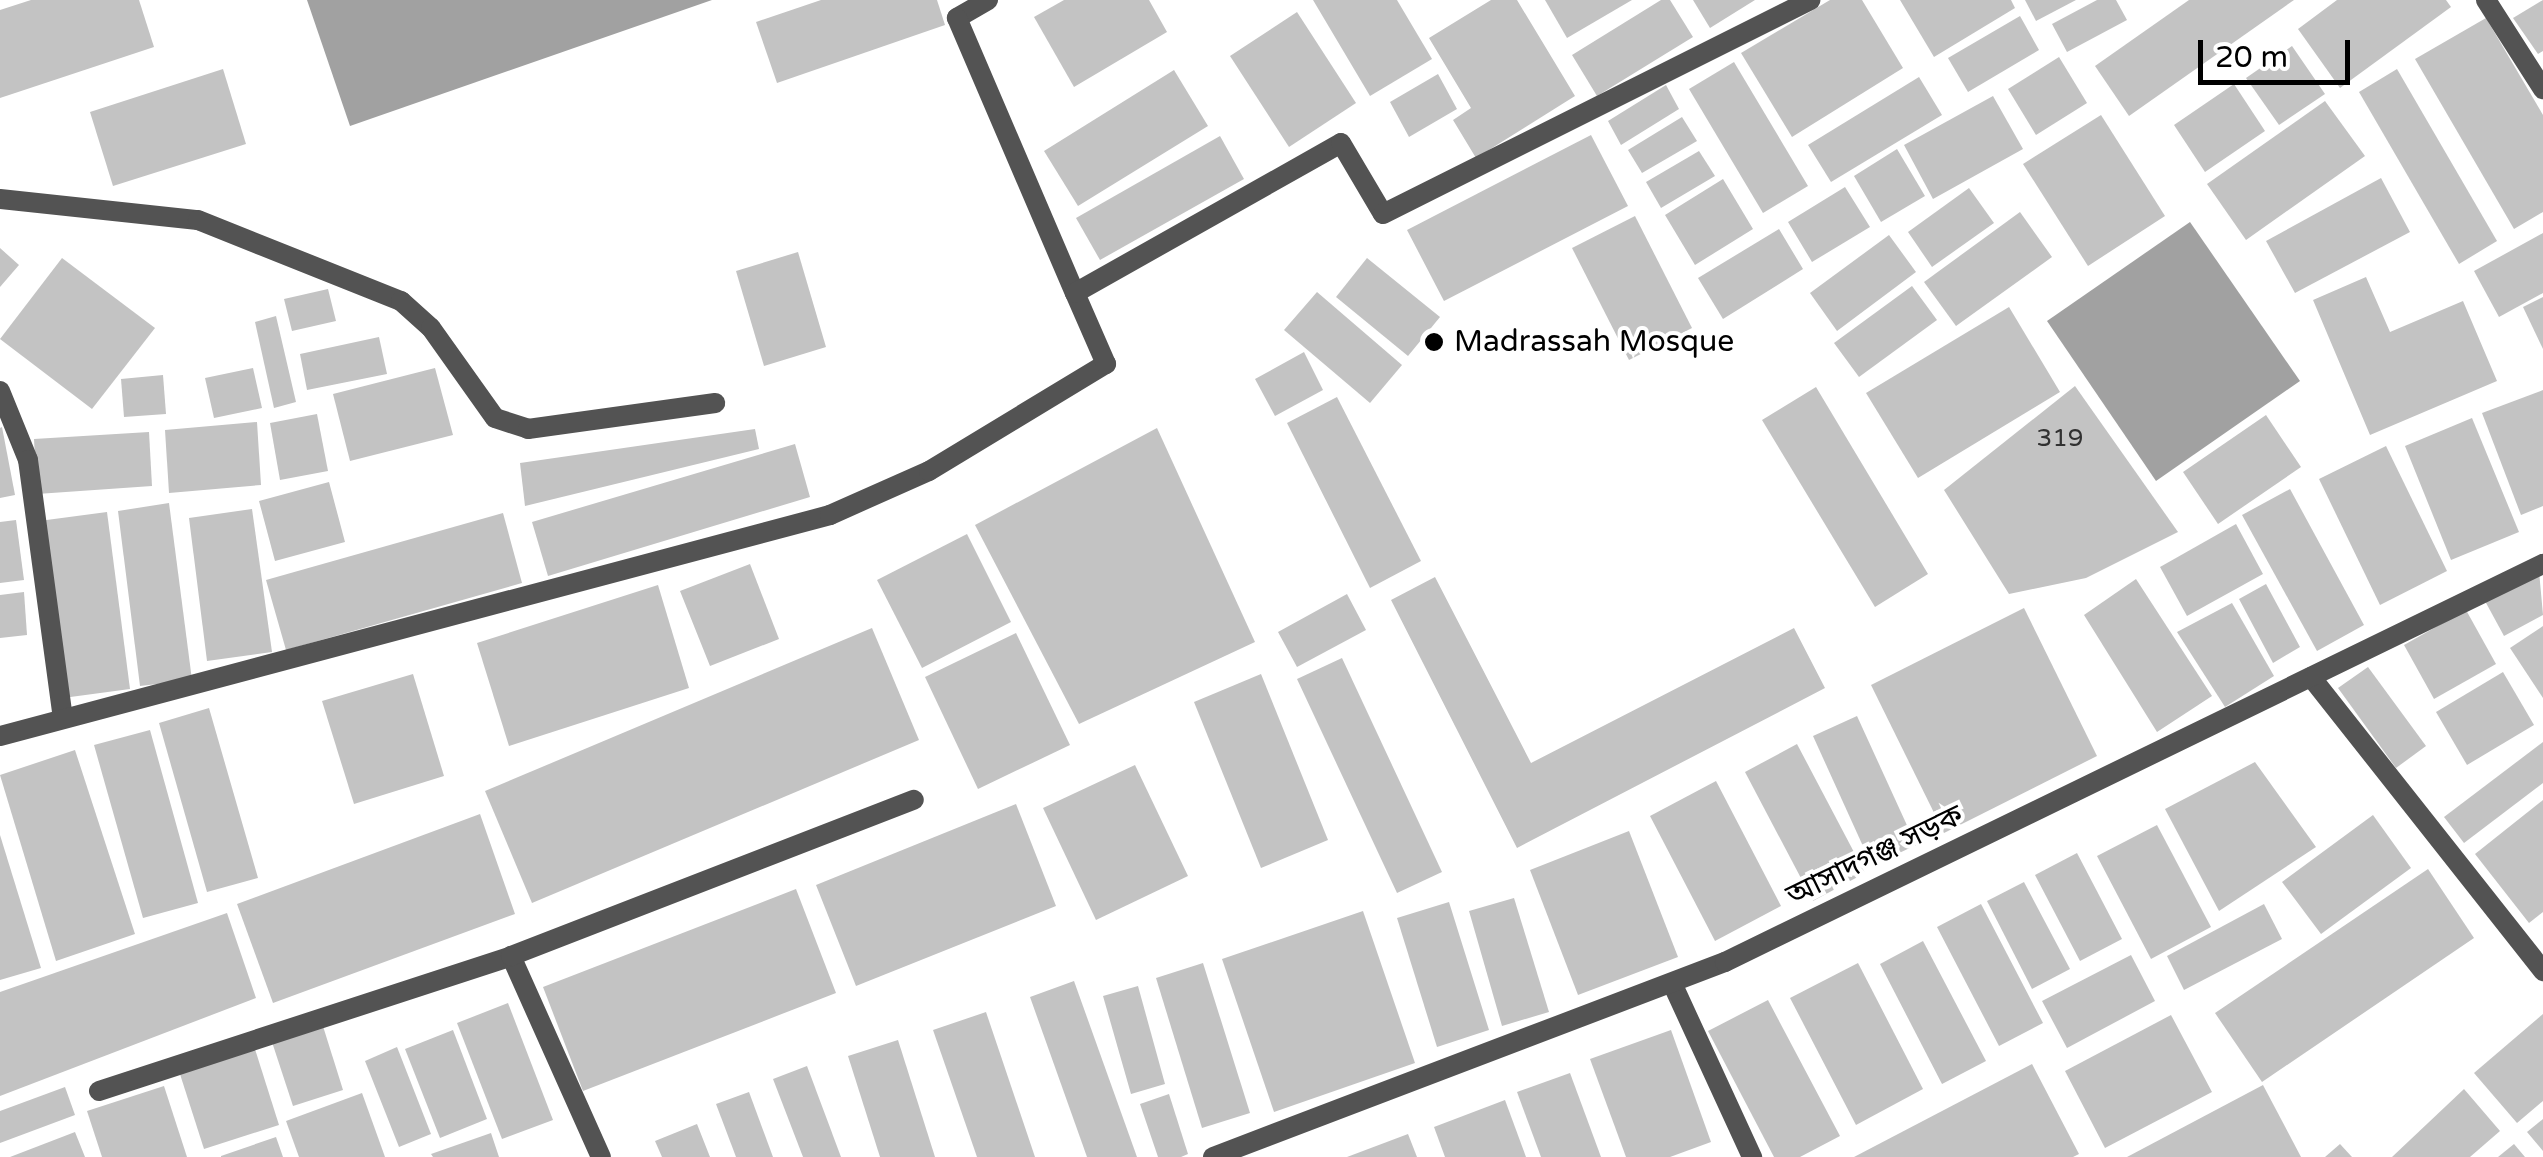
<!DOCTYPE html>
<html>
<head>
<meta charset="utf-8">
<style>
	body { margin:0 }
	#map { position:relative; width:2543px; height:1157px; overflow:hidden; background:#fff; font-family:"Varela Round","Noto Sans Bengali",sans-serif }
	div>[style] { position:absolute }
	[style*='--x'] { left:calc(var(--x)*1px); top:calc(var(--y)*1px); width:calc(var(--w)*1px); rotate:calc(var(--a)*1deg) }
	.water>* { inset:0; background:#a1a1a1 }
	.building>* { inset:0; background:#c3c3c3 }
	.street>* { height:20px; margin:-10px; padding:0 10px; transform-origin:10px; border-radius:10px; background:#535353 }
	.dots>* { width:28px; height:28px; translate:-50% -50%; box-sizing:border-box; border:5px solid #fff; border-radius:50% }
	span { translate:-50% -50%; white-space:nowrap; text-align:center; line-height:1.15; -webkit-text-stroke:8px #fff; paint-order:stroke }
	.number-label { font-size:25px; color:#313131 }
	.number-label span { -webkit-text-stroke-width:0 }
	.poi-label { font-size:30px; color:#000 }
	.left { translate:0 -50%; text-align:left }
	.street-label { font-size:30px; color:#000 }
	.scale { position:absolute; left:2198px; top:40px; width:152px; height:45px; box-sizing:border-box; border:5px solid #000; border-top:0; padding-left:12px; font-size:30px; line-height:35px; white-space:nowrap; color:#000; -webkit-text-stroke:8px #fff; paint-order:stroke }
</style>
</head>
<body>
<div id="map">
	<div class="water">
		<i style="clip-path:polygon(307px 0,712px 0,350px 126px)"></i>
		<i style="clip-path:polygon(2190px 222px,2300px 381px,2156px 481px,2047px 321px)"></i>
	</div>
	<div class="building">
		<i style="clip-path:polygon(31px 0,139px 0,154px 47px,0 98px,0 10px)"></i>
		<i style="clip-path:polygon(821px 0,937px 0,945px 25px,777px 83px,756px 22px)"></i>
		<i style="clip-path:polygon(1064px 0,1149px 0,1167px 32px,1074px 87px,1034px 17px)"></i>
		<i style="clip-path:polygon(1313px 0,1397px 0,1432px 59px,1370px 96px)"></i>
		<i style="clip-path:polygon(1491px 0,1517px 0,1575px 96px,1476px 158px,1453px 120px,1471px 108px,1429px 38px)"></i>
		<i style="clip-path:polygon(1545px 0,1632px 0,1567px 38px)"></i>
		<i style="clip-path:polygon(1661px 0,1670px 0,1693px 37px,1597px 96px,1572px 55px)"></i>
		<i style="clip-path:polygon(1693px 0,1755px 0,1710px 28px)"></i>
		<i style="clip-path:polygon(1830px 0,1862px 0,1903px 68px,1792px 137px,1741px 53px)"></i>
		<i style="clip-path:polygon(1900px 0,2011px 0,2015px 8px,1934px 57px)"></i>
		<i style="clip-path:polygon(2025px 0,2076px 0,2036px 21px)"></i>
		<i style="clip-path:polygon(2097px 0,2116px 0,2127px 20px,2067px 52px,2052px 24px)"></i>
		<i style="clip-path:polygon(2189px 0,2294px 0,2129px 116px,2095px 66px)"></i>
		<i style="clip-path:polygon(2337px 0,2446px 0,2451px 7px,2340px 88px,2298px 29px)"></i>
		<i style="clip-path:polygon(2543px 0,2543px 51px,2538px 54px,2513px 18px)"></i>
		<i style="clip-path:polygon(1297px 12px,1356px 103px,1289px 147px,1230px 56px)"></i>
		<i style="clip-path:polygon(2020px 16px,2039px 50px,1968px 92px,1948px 58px)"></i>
		<i style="clip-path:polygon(2486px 18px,2543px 115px,2543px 212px,2514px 229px,2415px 59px)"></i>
		<i style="clip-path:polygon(2292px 46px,2325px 94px,2279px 125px,2246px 78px)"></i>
		<i style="clip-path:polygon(2059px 57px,2087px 103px,2036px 135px,2008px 89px)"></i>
		<i style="clip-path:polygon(1734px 62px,1808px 186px,1763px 213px,1689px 89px)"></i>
		<i style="clip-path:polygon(223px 69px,246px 144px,113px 186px,90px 112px)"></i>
		<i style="clip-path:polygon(2397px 69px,2497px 241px,2459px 264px,2359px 92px)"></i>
		<i style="clip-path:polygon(1174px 70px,1208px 126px,1078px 206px,1044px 151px)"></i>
		<i style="clip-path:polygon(1438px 74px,1457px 109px,1409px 137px,1390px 102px)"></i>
		<i style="clip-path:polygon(1919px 77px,1942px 115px,1831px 182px,1808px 145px)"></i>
		<i style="clip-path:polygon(2234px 84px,2265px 131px,2205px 172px,2174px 125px)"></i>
		<i style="clip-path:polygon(1666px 85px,1679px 109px,1621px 145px,1608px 121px)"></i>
		<i style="clip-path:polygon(1993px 96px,2023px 149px,1933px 199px,1904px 145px)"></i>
		<i style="clip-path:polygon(2325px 101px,2365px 156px,2246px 240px,2207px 184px)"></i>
		<i style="clip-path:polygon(2101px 115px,2165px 216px,2088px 266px,2023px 164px)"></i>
		<i style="clip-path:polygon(1682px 117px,1697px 141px,1642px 173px,1628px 150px)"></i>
		<i style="clip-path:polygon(1591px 135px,1628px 206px,1444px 301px,1407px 230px)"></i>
		<i style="clip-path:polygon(1220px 136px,1244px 179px,1100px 260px,1076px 218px)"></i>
		<i style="clip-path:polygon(1897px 149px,1925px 196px,1881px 222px,1854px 176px)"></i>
		<i style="clip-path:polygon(1699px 151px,1715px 176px,1661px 208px,1646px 182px)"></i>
		<i style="clip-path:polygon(2381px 178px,2410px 232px,2295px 293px,2266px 241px)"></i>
		<i style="clip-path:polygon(1723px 179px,1753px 229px,1695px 265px,1665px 215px)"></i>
		<i style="clip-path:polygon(1845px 187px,1870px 227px,1812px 262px,1788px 222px)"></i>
		<i style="clip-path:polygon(1969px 188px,1994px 223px,1932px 267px,1908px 232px)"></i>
		<i style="clip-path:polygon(2020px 212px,2052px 257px,1956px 326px,1924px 282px)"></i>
		<i style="clip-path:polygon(1635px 216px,1692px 328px,1629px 360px,1572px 248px)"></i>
		<i style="clip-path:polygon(1779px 229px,1803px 269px,1723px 319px,1698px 278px)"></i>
		<i style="clip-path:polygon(2543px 233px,2543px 293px,2499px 317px,2474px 271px)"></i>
		<i style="clip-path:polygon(1889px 235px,1916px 272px,1837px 331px,1810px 293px)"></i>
		<i style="clip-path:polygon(0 248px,19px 265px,0 287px)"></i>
		<i style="clip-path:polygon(798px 252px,826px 347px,764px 366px,736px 271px)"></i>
		<i style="clip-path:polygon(62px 258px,155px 328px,92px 409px,0 339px)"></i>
		<i style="clip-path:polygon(1367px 258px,1440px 317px,1408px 356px,1336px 297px)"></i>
		<i style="clip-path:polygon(2366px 277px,2390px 332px,2463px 301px,2497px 381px,2370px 435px,2313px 300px)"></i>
		<i style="clip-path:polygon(1912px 286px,1937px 320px,1859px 377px,1834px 343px)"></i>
		<i style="clip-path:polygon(328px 289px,336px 321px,292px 331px,284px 299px)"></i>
		<i style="clip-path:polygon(1317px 292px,1402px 365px,1370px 403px,1284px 330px)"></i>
		<i style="clip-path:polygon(2543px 297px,2543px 349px,2523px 307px)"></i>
		<i style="clip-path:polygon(2009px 307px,2060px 392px,1918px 478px,1866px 393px)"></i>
		<i style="clip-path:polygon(276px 316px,296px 402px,274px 408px,255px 322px)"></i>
		<i style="clip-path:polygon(379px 337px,387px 374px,307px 390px,300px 354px)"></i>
		<i style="clip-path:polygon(1304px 352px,1323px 390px,1275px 416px,1255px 379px)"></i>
		<i style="clip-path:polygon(253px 368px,262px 408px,214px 418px,205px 378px)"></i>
		<i style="clip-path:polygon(435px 368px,453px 435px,350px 461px,333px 394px)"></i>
		<i style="clip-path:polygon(163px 375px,166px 414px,124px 417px,121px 379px)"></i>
		<i style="clip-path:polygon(2075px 386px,2178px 532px,2086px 578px,2009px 594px,1944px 490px)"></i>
		<i style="clip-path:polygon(1816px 387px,1928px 574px,1875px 607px,1762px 420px)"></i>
		<i style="clip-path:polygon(2543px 390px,2543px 506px,2521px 515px,2482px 413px)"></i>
		<i style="clip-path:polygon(1337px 397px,1421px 561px,1370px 588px,1287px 423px)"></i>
		<i style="clip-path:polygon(317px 414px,328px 471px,280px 480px,270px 423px)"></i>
		<i style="clip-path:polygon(2266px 415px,2301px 467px,2218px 524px,2183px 472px)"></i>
		<i style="clip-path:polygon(2472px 418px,2519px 532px,2451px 560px,2405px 446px)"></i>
		<i style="clip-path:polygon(257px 422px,261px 485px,169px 493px,165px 430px)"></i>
		<i style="clip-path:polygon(2px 427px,15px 495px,0 498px,0 428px)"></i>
		<i style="clip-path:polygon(1157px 428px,1255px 642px,1079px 724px,975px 525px)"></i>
		<i style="clip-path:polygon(755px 429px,759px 449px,525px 506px,520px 463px)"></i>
		<i style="clip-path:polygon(149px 432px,152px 486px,37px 494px,34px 439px)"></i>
		<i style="clip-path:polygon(795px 444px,810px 497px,548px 576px,532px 522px)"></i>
		<i style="clip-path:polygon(2386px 446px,2447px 571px,2380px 605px,2319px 479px)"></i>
		<i style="clip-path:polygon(329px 482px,345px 542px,275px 561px,259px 501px)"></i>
		<i style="clip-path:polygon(2290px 489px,2364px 625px,2317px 651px,2242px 515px)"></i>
		<i style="clip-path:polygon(169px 503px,192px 680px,140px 686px,118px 511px)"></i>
		<i style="clip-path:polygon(252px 509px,272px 652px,207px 661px,189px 518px)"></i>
		<i style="clip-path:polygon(107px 512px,130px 689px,63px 698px,39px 521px)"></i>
		<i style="clip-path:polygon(503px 513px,522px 583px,286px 650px,266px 580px)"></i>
		<i style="clip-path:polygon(16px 520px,24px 580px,0 583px,0 522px)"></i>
		<i style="clip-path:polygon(2236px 524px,2263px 574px,2187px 616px,2160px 567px)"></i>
		<i style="clip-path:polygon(967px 534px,1011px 622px,922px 668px,877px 580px)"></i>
		<i style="clip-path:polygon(750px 564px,779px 639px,710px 666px,680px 591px)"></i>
		<i style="clip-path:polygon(2539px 571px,2543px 615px,2504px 636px,2485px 601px)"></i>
		<i style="clip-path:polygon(1435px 577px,1531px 763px,1794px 628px,1825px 688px,1517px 848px,1391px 600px)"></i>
		<i style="clip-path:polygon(2136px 579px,2212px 696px,2157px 732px,2084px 615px)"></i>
		<i style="clip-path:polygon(2266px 584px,2300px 647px,2273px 663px,2239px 599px)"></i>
		<i style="clip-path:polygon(658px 585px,689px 688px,509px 746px,477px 643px)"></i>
		<i style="clip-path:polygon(24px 592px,27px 635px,0 638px,0 595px)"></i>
		<i style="clip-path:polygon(1347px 594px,1366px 630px,1297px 667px,1278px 632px)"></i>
		<i style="clip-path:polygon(2232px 603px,2274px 676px,2225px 707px,2177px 632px)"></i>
		<i style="clip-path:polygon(2024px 608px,2097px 756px,1944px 833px,1871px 685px)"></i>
		<i style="clip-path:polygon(2466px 610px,2496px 664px,2434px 699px,2404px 645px)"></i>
		<i style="clip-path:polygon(2543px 626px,2543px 698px,2510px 648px)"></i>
		<i style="clip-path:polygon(872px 628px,919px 740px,532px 903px,485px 791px)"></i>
		<i style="clip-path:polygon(1016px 633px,1070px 745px,978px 789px,925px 677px)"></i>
		<i style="clip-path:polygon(1342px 658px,1442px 872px,1397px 893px,1297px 679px)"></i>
		<i style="clip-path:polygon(2368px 667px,2426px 746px,2396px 768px,2338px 688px)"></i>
		<i style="clip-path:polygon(2503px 672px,2534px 725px,2467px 765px,2436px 712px)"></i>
		<i style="clip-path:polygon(413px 674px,444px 776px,354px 804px,322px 701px)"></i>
		<i style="clip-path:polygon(1261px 674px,1328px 840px,1261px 868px,1194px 702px)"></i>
		<i style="clip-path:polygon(209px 708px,258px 878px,207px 892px,159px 723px)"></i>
		<i style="clip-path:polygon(1857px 716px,1916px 845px,1872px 866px,1813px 736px)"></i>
		<i style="clip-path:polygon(150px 730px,198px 903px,143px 918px,94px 745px)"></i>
		<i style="clip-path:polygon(2543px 742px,2543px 783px,2464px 843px,2444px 817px)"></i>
		<i style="clip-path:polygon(1797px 744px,1865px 873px,1813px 901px,1745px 772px)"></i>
		<i style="clip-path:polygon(75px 750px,135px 934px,56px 961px,0 775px)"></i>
		<i style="clip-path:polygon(2255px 762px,2316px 847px,2219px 911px,2165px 809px)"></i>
		<i style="clip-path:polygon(1135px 765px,1188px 876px,1096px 920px,1043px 808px)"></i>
		<i style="clip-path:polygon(1716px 781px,1781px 906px,1715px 941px,1650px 816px)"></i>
		<i style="clip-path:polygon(2543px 800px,2543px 912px,2529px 923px,2475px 854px)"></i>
		<i style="clip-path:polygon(1016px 804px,1056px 906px,856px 986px,816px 885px)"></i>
		<i style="clip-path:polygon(480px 814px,515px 914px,273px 1003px,237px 904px)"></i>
		<i style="clip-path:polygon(2373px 815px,2411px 868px,2321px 934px,2282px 882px)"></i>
		<i style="clip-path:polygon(2157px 825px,2211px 927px,2151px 959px,2097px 856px)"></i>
		<i style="clip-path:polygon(1629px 831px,1678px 957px,1578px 995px,1530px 870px)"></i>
		<i style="clip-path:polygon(0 835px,41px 968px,0 980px)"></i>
		<i style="clip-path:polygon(2077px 853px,2122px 939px,2080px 961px,2035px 875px)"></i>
		<i style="clip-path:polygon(2428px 869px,2474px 938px,2262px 1082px,2215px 1013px)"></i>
		<i style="clip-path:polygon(2024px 882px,2070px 969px,2032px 989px,1987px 901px)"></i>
		<i style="clip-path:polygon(796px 889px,836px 993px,583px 1091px,543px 987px)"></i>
		<i style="clip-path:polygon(1514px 898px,1549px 1012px,1502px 1026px,1469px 911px)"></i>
		<i style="clip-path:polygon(1449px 902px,1489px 1030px,1437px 1047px,1397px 918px)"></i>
		<i style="clip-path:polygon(1981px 904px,2043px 1023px,1999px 1046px,1937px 927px)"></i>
		<i style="clip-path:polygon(2264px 904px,2282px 939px,2184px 990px,2167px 956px)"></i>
		<i style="clip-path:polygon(1363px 911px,1415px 1063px,1274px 1112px,1222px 959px)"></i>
		<i style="clip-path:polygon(227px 913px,256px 998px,0 1096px,0 992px)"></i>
		<i style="clip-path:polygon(1923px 941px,1986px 1061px,1942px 1084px,1880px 964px)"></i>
		<i style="clip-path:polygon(2131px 955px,2155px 1001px,2067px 1048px,2042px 1001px)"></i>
		<i style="clip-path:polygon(1203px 963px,1250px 1113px,1202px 1128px,1156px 978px)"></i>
		<i style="clip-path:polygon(1858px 963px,1923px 1089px,1856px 1125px,1790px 998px)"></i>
		<i style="clip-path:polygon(1074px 981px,1137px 1157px,1087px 1157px,1030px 997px)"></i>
		<i style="clip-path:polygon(1138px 986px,1165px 1084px,1131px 1094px,1103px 996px)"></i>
		<i style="clip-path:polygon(1768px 1000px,1840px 1136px,1800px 1157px,1774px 1157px,1708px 1031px)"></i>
		<i style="clip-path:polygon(508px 1003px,553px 1120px,502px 1139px,457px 1023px)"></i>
		<i style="clip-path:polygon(986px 1012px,1035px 1157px,977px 1157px,933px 1030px)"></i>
		<i style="clip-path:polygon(2543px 1014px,2543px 1101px,2517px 1123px,2474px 1073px)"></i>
		<i style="clip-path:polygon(2171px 1015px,2212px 1092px,2105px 1148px,2065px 1071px)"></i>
		<i style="clip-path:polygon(322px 1023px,343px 1090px,293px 1106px,271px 1039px)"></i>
		<i style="clip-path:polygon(453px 1030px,487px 1119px,440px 1138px,405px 1049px)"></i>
		<i style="clip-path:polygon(1671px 1030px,1711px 1142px,1670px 1157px,1626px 1157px,1590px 1059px)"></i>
		<i style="clip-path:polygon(898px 1040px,935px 1157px,880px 1157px,848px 1056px)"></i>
		<i style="clip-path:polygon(254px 1046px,279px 1125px,204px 1149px,179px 1071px)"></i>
		<i style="clip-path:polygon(397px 1047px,431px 1134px,399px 1147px,365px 1061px)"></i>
		<i style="clip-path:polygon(2032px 1064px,2079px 1154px,2073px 1157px,1854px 1157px)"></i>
		<i style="clip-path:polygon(807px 1066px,841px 1157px,803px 1157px,773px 1079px)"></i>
		<i style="clip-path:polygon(1570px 1073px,1601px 1157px,1541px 1157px,1517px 1092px)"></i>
		<i style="clip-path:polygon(2263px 1085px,2301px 1157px,2127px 1157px)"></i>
		<i style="clip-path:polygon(164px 1086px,187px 1157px,102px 1157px,87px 1111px)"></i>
		<i style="clip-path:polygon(65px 1087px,75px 1115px,0 1143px,0 1111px)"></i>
		<i style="clip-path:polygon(2464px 1089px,2500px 1131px,2470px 1157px,2392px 1157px)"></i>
		<i style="clip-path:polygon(749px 1092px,773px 1157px,736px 1157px,716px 1104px)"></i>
		<i style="clip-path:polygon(362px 1093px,385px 1157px,299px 1157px,286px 1121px)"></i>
		<i style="clip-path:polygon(1169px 1094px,1188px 1154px,1181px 1157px,1158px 1157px,1140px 1104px)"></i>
		<i style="clip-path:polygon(1505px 1100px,1526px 1157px,1445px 1157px,1434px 1127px)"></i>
		<i style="clip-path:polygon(2543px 1119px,2543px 1151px,2527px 1132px)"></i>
		<i style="clip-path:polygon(697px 1124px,710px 1157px,662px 1157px,655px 1141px)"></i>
		<i style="clip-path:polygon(75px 1132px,85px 1157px,10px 1157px)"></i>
		<i style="clip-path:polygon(491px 1133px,499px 1157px,433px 1157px,431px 1154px)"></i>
		<i style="clip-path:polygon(1408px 1134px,1417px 1157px,1347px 1157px)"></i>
		<i style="clip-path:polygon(276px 1137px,283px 1157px,221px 1157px,221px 1156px)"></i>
		<i style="clip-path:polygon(2340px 1144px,2352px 1157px,2325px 1157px)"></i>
		<i style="clip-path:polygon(2514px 1144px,2525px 1157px,2498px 1157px)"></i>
	</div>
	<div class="street">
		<i style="--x:988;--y:0;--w:36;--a:150"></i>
		<i style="--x:957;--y:18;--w:299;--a:66.8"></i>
		<i style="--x:2486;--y:0;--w:106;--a:57.4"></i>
		<i style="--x:0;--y:199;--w:199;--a:6.1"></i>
		<i style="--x:198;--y:220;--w:219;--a:21.8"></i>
		<i style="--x:401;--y:301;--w:40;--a:42"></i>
		<i style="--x:431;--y:328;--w:110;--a:54.6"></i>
		<i style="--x:495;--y:418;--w:35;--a:18"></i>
		<i style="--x:528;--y:429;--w:189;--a:-7.9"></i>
		<i style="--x:0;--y:391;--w:74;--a:67.9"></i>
		<i style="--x:28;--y:460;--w:261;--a:82.3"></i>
		<i style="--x:2311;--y:677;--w:375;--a:51.7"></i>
		<i style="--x:0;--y:736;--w:859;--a:-14.91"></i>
		<i style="--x:830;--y:515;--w:108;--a:-24"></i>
		<i style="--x:929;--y:471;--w:207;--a:-31.2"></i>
		<i style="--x:1106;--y:364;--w:77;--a:-113.6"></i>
		<i style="--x:1075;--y:293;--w:305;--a:-29.4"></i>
		<i style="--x:1341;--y:143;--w:82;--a:59.4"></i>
		<i style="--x:1383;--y:214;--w:478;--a:-26.6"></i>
		<i style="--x:511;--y:956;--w:220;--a:65.9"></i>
		<i style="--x:1672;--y:983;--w:192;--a:65.3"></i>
		<i style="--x:99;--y:1091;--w:434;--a:-18.1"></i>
		<i style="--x:511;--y:956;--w:432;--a:-21.2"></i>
		<i style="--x:1213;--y:1157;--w:548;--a:-20.85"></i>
		<i style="--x:1725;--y:962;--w:910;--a:-25.95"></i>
	</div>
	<div class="dots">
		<i style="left:1434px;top:342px;background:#000"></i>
	</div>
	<div class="number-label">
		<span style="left:2060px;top:438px">319</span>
	</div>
	<div class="poi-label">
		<span class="left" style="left:1454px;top:342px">Madrassah Mosque</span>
	</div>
	<div class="street-label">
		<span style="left:1875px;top:856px;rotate:-26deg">আসাদগঞ্জ সড়ক</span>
	</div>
	<div class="scale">20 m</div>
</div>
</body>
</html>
